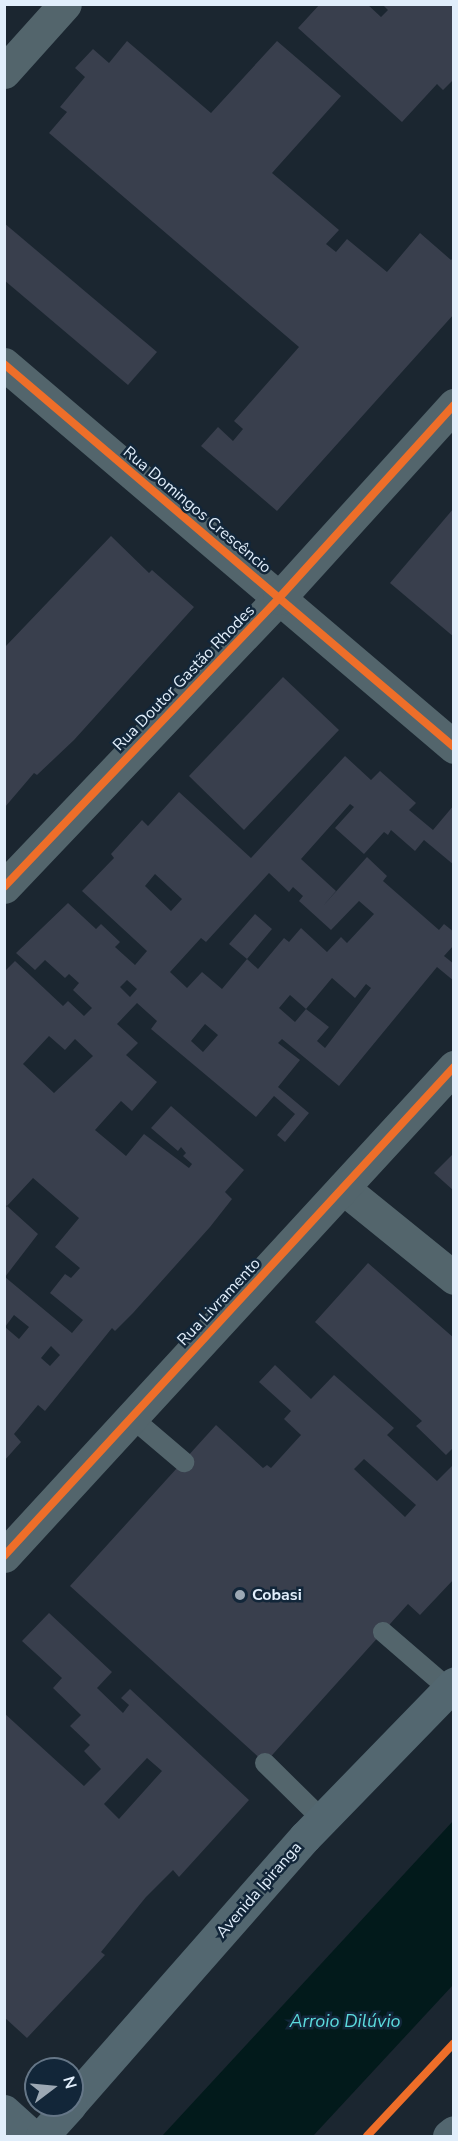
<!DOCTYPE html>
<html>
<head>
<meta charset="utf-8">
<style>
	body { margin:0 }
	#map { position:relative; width:458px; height:2141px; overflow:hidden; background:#1b2630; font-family:"Nunito Sans",sans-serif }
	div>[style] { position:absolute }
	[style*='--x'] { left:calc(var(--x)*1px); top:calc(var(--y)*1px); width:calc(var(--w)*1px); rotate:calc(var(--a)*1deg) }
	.water>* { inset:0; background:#021a1b }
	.building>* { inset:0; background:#393f4d }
	.lane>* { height:20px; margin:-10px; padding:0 10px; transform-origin:10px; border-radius:10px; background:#53656c }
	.street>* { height:33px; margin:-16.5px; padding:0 16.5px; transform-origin:16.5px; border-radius:16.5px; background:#53656c }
	.secondary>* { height:33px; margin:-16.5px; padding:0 16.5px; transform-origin:16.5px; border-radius:16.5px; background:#536770 }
	.cycleway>* { height:8px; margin:-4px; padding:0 4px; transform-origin:4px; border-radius:4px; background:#ee6e29 }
	.dots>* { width:16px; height:16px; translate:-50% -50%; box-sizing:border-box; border:3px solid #122639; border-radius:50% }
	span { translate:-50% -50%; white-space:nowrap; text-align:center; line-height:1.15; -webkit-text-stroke:5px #122639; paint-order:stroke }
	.street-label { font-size:16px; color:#e1eefb }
	.poi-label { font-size:16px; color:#e1eefb; font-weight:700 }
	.left { translate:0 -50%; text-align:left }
	.water-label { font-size:18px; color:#5bdbde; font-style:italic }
	.frame { position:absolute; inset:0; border:6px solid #e1eefb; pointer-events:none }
	.north { position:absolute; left:24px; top:2057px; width:60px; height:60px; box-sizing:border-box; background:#122639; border:2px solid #657687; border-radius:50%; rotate:74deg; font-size:16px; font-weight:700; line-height:24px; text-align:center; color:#e1eefb }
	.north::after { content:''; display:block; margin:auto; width:21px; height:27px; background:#9ca8b4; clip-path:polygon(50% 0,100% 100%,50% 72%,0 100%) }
</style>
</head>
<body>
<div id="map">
	<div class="water">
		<i style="clip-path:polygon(453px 1821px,453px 1985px,313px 2136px,162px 2136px)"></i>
	</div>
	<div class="building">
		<i style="clip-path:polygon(320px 4px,367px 4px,381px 17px,388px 10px,382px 4px,454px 4px,454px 79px,443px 90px,437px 84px,402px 122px,298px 28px)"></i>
		<i style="clip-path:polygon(127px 41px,211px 113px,277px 41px,341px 96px,272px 173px,339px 230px,326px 244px,336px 252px,347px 239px,387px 272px,420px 233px,451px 260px,454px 257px,454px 314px,277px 511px,201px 446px,218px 427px,233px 441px,243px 429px,234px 421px,299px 347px,49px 133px,67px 112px,60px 107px,85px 77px,75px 68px,93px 49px,109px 63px)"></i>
		<i style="clip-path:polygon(4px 223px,157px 352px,128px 385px,4px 280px)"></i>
		<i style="clip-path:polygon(454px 508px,454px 637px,390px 583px)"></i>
		<i style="clip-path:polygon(111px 536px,149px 573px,152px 570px,194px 607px,74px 740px,37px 775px,34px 773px,5px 807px,5px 647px)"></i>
		<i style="clip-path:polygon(283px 677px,339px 730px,244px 830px,189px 776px)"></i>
		<i style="clip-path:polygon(evenodd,345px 756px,371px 780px,380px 771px,416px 803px,409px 810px,433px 830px,454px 805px,454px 865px,424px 840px,415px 851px,391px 830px,388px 835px,384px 832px,364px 854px,335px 828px,354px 807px,350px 804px,301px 859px,336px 891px,323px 906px,367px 857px,387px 876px,383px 881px,439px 930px,444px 924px,454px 932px,454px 945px,444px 956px,454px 964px,454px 981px,437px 967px,339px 1086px,282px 1039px,278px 1043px,300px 1060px,278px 1087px,309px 1113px,285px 1142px,277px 1135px,295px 1114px,274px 1096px,256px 1117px,151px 1029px,157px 1021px,137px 1003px,117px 1024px,138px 1043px,126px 1055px,157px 1082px,132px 1111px,121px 1101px,95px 1130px,126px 1156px,144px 1134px,189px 1168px,192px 1164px,183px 1156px,186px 1153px,181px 1147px,178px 1151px,151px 1128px,171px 1106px,244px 1170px,225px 1192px,232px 1199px,210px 1227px,133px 1313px,115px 1331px,112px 1328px,45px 1411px,38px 1405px,14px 1434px,21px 1442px,4px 1461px,4px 1210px,7px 1206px,38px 1234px,5px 1277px,72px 1333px,83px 1320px,50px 1293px,65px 1274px,71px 1278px,80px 1268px,55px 1247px,79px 1218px,33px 1178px,7px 1206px,4px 1204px,4px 972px,15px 961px,63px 1006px,68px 1001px,84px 1016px,92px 1008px,73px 990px,79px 983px,69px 974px,65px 978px,45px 960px,35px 970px,16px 953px,68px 903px,96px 929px,101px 924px,120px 942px,115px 947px,135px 965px,147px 951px,82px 891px,114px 858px,111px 854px,142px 820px,148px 826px,179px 792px,251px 858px,345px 756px,269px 873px,289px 892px,293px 887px,303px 896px,299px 901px,331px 930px,359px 901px,374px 914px,347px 943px,341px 937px,327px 952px,301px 928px,289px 942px,284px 938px,258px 969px,247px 959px,272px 929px,255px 914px,229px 944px,247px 959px,222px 989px,202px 972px,187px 988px,170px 972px,201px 938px,206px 942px,269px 873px,345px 756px,155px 874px,182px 899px,171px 911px,145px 886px,155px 874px,345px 756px,332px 978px,355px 998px,366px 984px,371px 988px,325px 1048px,317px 1041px,329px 1027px,306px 1009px,332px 978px,345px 756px,127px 980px,137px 989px,130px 997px,120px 987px,127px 980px,345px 756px,290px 995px,306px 1009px,295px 1022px,279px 1008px,290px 995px,345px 756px,205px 1024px,218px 1035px,203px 1052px,191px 1041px,205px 1024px,345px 756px,49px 1036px,65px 1050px,75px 1039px,93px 1056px,54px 1093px,23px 1064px,49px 1036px,345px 756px,14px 1315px,29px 1327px,19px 1339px,5px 1327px,14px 1315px,345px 756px,51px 1346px,60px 1355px,50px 1366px,41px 1358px,51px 1346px)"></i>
		<i style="clip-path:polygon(454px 1153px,454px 1191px,434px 1173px)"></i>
		<i style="clip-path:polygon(368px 1263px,454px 1338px,454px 1447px,446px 1455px,416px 1426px,422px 1421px,315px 1322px)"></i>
		<i style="clip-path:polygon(evenodd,275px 1365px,311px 1399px,334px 1375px,394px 1428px,387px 1435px,437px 1481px,454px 1464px,454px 1579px,420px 1615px,408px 1604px,265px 1763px,70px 1586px,216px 1425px,263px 1468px,267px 1465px,271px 1468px,301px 1435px,284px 1419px,291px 1411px,259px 1382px,275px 1365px,364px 1459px,416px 1505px,405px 1517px,354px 1469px,364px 1459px)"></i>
		<i style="clip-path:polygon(evenodd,49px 1613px,112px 1672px,97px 1688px,123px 1713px,129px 1705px,121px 1698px,130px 1689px,249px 1800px,179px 1877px,173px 1870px,146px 1897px,101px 1952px,105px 1955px,27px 2038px,4px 2017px,4px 1713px,84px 1786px,101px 1769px,84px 1751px,90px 1745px,70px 1726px,81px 1715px,53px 1688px,62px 1678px,22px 1641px,49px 1613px,147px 1758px,162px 1771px,119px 1819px,104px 1804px,147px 1758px)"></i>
	</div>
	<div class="lane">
		<i style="--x:131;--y:1417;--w:70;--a:40.3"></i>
		<i style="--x:383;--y:1632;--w:87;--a:40.8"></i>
		<i style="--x:265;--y:1763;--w:80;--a:44.5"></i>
	</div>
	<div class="street">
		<i style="--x:4;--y:72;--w:91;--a:-48.1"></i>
		<i style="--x:4;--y:364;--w:591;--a:40.4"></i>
		<i style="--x:4;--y:887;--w:399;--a:-46.4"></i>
		<i style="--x:279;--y:598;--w:261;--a:-47.8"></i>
		<i style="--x:343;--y:1188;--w:143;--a:39"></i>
		<i style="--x:4;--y:1556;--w:665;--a:-47.38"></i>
	</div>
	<div class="secondary">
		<i style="--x:72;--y:2102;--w:353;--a:-48.7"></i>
		<i style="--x:305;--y:1837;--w:214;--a:-45.8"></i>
		<i style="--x:4;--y:2111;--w:38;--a:42"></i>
		<i style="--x:42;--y:2136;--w:42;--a:-47.9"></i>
		<i style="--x:449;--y:2136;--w:6;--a:-39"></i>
	</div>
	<div class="cycleway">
		<i style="--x:4;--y:364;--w:591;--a:40.4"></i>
		<i style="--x:4;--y:887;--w:399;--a:-46.4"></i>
		<i style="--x:279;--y:598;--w:261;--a:-47.8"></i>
		<i style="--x:4;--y:1556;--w:665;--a:-47.38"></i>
		<i style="--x:367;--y:2136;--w:127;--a:-46.9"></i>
	</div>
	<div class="dots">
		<i style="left:240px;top:1595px;background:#9ca8b4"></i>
	</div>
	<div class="street-label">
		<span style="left:197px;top:510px;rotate:40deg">Rua Domingos Crescêncio</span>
		<span style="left:184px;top:678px;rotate:-46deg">Rua Doutor Gastão Rhodes</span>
		<span style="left:219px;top:1302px;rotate:-47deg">Rua Livramento</span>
		<span style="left:259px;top:1890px;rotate:-49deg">Avenida Ipiranga</span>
	</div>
	<div class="poi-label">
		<span class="left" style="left:252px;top:1595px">Cobasi</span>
	</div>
	<div class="water-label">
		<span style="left:345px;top:2021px">Arroio Dilúvio</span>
	</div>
	<div class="frame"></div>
	<div class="north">N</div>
</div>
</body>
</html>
